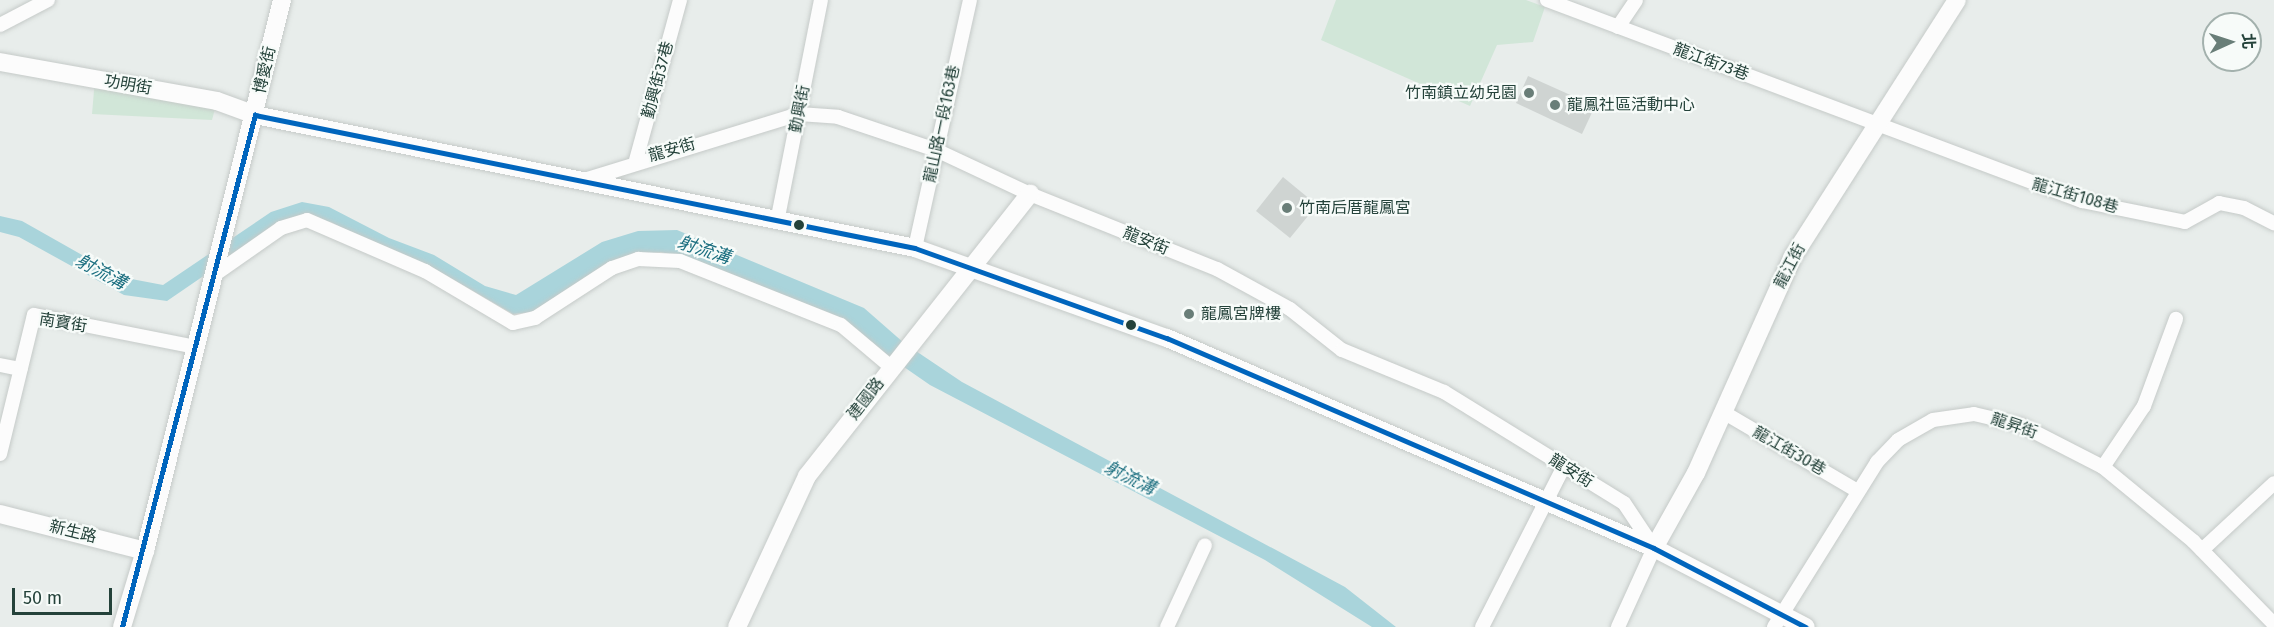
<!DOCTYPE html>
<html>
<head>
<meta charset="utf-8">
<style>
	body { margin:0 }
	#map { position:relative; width:2274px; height:627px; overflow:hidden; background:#e8edeb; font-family:"Fira Sans","Noto Sans TC",sans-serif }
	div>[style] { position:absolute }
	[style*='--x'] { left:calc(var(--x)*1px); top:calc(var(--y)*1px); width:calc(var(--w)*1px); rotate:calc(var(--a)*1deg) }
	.green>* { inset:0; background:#d1e6d8 }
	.water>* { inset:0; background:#a9d4db }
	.building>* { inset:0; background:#cfd4d2 }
	.roads { filter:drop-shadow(0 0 2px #c5cac8) drop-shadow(0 0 2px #c5cac8) }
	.minor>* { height:14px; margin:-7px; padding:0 7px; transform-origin:7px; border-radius:7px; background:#fcfcfc }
	.tertiary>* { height:18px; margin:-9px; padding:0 9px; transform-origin:9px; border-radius:9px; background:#fcfcfc }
	.bus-1>* { height:4.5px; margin:-2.25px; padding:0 2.25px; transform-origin:2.25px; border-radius:2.25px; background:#0065bd }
	.dots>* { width:16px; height:16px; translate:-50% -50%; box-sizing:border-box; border:3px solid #f7fbf9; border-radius:50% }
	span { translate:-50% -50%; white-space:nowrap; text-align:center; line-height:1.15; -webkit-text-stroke:4.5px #f7fbf9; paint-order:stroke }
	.street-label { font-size:16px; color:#24423a }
	.poi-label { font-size:16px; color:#24423a }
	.right { translate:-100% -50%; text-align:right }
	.left { translate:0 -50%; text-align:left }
	.water-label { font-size:18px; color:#1c6f80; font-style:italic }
	.north { position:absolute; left:2202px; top:12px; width:60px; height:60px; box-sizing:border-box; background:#f7fbf9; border:2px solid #a3b1ad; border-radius:50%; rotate:87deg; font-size:16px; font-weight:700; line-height:24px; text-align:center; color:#24423a }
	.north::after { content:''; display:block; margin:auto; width:21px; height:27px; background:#697e78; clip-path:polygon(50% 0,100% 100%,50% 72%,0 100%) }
	.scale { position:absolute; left:12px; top:588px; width:100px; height:27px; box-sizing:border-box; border:3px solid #24423a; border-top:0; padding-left:8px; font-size:18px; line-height:21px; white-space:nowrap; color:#24423a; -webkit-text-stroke:4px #f7fbf9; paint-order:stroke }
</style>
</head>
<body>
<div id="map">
	<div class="green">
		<i style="clip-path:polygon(1336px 0,1526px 0,1545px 7px,1533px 42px,1497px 45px,1470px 106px,1321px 40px)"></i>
		<i style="clip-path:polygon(95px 79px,217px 101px,212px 120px,92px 114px)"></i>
	</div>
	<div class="water">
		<i style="clip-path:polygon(302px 202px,329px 207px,389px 238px,434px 255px,485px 286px,516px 295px,602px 242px,638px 231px,677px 230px,864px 308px,904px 343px,962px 382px,1345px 587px,1396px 627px,1372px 627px,1265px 560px,930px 385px,826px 313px,682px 257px,661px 252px,623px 257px,559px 299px,532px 312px,513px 314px,430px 266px,378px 247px,331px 222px,305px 217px,275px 227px,167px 301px,124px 295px,19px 237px,0 232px,0 216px,22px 221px,121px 277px,163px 285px,271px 212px)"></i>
	</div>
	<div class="building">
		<i style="clip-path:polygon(1528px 76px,1595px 106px,1582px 134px,1516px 103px)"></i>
		<i style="clip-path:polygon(1283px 177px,1317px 205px,1290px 238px,1256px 211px)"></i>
	</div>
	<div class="roads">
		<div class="minor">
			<i style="--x:1547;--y:0;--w:572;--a:20.59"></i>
			<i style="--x:2082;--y:201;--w:105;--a:11.5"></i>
			<i style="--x:2185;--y:222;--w:39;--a:-29"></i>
			<i style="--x:2219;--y:203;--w:25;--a:11"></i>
			<i style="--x:2244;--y:208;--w:34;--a:27"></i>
			<i style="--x:0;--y:25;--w:54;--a:-27.5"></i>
			<i style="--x:1618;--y:27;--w:32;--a:-56"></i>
			<i style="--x:636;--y:160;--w:166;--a:-74.6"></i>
			<i style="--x:581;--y:181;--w:228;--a:-17.1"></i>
			<i style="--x:799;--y:114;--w:39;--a:4"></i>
			<i style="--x:838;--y:117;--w:103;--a:18.6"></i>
			<i style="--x:936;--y:150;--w:104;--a:25.1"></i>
			<i style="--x:1030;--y:194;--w:201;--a:21.9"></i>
			<i style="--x:1217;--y:269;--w:83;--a:28.7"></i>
			<i style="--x:1290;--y:309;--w:66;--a:38.3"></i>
			<i style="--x:1342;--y:350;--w:110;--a:22.4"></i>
			<i style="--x:1444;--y:392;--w:211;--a:31.7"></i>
			<i style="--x:1624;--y:503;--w:54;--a:56.3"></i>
			<i style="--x:1654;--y:548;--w:87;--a:114.5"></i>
			<i style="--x:778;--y:217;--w:221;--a:-78.8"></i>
			<i style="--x:915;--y:248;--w:254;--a:-77.5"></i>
			<i style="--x:214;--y:275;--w:82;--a:-35"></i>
			<i style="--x:281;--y:228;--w:27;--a:-17"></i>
			<i style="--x:307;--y:220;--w:129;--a:23.4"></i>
			<i style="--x:425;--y:271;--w:102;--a:30.6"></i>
			<i style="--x:513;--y:323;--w:23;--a:-13"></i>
			<i style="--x:535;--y:318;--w:92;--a:-33"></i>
			<i style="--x:612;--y:268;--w:28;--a:-19"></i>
			<i style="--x:638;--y:259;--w:42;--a:2.7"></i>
			<i style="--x:680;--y:261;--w:173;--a:21.7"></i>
			<i style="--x:841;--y:325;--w:65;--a:40"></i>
			<i style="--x:0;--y:365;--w:21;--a:11"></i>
			<i style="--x:1723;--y:412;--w:154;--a:30.4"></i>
			<i style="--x:0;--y:454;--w:143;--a:-76.3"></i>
			<i style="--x:34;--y:315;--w:165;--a:11.2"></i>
			<i style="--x:2103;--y:467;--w:73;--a:-56.1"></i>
			<i style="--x:2144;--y:406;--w:93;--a:-69.8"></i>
			<i style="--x:2202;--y:550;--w:98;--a:-42.9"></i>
			<i style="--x:1167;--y:627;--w:90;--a:-65.1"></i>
			<i style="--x:1482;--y:627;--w:181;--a:-63"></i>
			<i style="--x:1774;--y:627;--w:195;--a:-58"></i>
			<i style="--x:1877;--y:462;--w:30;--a:-46"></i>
			<i style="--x:1898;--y:440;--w:40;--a:-29.7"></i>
			<i style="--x:1933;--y:420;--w:41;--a:-8.3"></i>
			<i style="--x:1974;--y:414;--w:48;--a:13.2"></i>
			<i style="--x:2021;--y:425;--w:92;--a:27.1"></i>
			<i style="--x:2103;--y:467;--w:117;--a:39.4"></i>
			<i style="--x:2193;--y:541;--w:116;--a:45.7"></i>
		</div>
		<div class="tertiary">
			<i style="--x:0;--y:62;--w:220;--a:10.2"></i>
			<i style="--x:217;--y:101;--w:40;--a:20.2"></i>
			<i style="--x:255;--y:115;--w:673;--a:11.39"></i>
			<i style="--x:915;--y:248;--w:268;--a:19.7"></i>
			<i style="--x:1167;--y:338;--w:530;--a:23.33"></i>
			<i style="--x:1654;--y:548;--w:171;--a:27.5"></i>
			<i style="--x:0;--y:514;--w:150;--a:14.3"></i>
			<i style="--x:1654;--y:548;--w:86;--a:-60.8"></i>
			<i style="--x:1696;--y:473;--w:235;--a:-65.9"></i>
			<i style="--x:1792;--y:258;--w:306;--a:-57.4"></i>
			<i style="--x:122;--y:627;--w:79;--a:-73.2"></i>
			<i style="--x:145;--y:551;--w:568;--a:-76.04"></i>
			<i style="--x:737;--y:627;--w:166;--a:-65.1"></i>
			<i style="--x:807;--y:476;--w:360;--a:-51.7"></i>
		</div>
	</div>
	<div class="bus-1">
		<i style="--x:255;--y:115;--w:673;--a:11.39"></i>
		<i style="--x:915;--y:248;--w:268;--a:19.7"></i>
		<i style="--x:1167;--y:338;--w:530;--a:23.33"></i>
		<i style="--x:1654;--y:548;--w:171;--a:27.5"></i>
		<i style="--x:122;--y:627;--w:529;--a:-75.44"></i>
	</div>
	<div class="dots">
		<i style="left:1529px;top:93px;background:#697e78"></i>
		<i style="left:1555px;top:105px;background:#697e78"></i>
		<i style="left:1287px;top:208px;background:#697e78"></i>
		<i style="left:799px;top:225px;background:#24423a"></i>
		<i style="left:1189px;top:314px;background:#697e78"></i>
		<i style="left:1131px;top:325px;background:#24423a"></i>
	</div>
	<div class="street-label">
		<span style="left:1711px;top:62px;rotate:20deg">龍江街73巷</span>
		<span style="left:265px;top:70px;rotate:-77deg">博愛街</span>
		<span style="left:658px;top:80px;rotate:-75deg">勤興街37巷</span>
		<span style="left:128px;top:85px;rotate:10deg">功明街</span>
		<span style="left:800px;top:109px;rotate:-79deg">勤興街</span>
		<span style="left:942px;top:124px;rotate:-78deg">龍山路一段163巷</span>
		<span style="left:672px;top:150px;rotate:-16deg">龍安街</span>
		<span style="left:2075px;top:196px;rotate:16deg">龍江街108巷</span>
		<span style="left:1146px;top:241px;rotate:22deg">龍安街</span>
		<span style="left:1790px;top:266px;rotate:-62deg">龍江街</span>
		<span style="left:63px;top:323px;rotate:9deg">南寶街</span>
		<span style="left:866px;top:399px;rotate:-52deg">建國路</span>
		<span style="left:2014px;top:426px;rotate:19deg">龍昇街</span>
		<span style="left:1789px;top:451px;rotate:30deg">龍江街30巷</span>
		<span style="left:1571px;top:471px;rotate:32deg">龍安街</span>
		<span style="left:73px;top:532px;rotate:14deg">新生路</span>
	</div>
	<div class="poi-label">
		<span class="right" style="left:1517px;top:93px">竹南鎮立幼兒園</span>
		<span class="left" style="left:1567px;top:105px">龍鳳社區活動中心</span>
		<span class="left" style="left:1299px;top:208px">竹南后厝龍鳳宮</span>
		<span class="left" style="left:1201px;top:314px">龍鳳宮牌樓</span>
	</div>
	<div class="water-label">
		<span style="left:704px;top:250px;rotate:18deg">射流溝</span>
		<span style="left:101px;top:272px;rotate:28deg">射流溝</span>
		<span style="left:1130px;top:478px;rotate:26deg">射流溝</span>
	</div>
	<div class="north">北</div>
	<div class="scale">50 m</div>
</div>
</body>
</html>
